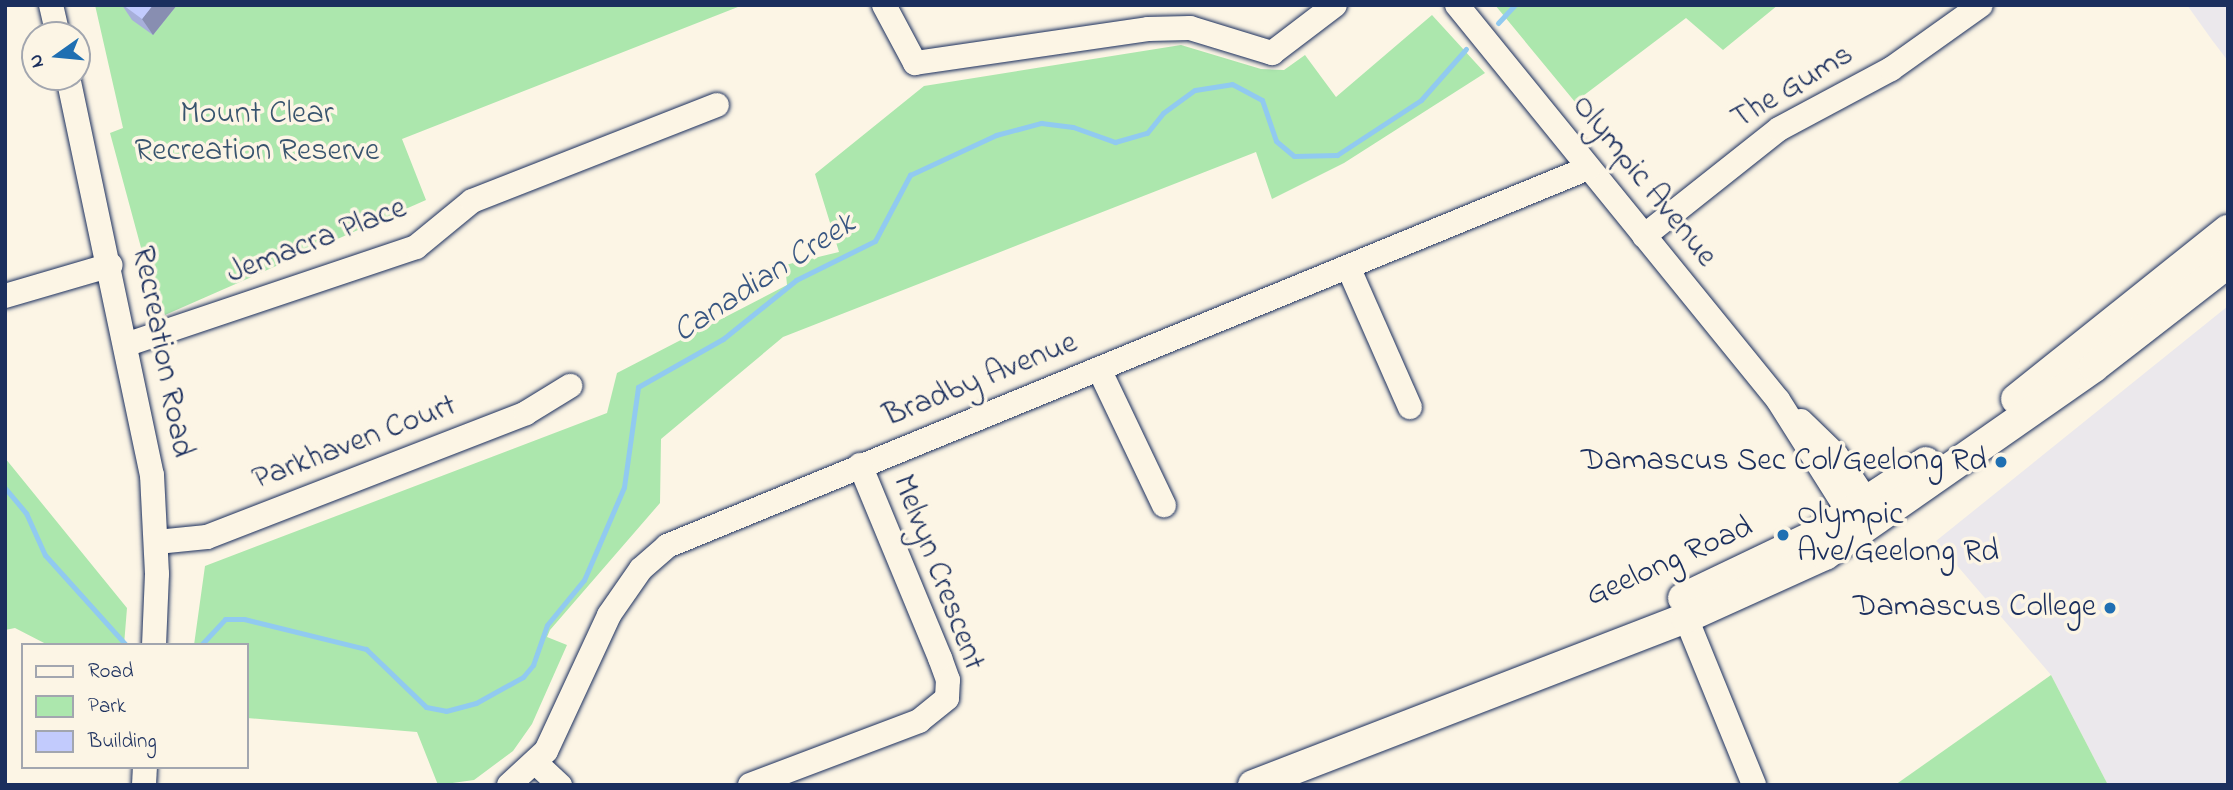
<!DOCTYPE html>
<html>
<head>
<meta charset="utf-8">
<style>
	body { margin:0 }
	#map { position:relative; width:2233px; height:790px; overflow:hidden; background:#fcf5e5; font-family:"Indie Flower",sans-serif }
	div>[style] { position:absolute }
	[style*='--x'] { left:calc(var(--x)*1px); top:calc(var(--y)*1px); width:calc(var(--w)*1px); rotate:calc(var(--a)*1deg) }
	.built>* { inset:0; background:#ebe8ec }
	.green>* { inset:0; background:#ace7ad }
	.stream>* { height:5px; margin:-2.5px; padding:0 2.5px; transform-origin:2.5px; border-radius:2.5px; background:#91caf0 }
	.roads { filter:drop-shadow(0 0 2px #1b2f5e) drop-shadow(0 0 2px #1b2f5e) }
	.minor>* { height:24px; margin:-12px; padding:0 12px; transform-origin:12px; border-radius:12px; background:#fcf5e5 }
	.major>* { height:30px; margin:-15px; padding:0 15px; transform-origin:15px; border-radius:15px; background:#fcf5e5 }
	.wall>* { inset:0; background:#a7afda }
	.shaded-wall>* { inset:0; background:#888eb1 }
	.building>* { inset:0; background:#c2cbfd }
	.dots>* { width:19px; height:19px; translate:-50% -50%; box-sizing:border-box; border:4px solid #fcf5e5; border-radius:50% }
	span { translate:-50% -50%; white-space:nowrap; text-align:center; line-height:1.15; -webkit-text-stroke:7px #fcf5e5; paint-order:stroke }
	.street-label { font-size:32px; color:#1b2f5e }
	.park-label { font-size:32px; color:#38546e }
	.poi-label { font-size:32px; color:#1b2f5e }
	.right { translate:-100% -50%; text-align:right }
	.left { translate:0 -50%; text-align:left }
	.water-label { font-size:33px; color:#385682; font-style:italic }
	.frame { position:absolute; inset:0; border:7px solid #1b2f5e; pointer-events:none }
	.legend { position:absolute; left:21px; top:643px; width:228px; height:126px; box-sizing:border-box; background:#fcf5e5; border:2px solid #a2a6af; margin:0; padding:9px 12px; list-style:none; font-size:21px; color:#1b2f5e }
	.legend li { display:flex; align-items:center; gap:14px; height:35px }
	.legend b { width:35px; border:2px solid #a2a6af }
	.north { position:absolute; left:21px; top:21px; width:70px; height:70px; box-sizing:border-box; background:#fcf5e5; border:2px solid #a2a6af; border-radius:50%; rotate:255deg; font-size:19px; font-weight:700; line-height:28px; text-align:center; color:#1b2f5e }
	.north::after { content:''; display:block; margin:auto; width:24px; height:32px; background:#1f6fb2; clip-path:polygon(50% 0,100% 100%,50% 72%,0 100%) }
</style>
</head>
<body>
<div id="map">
	<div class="built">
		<i style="clip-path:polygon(2187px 5px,2228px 5px,2228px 61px,2212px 40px)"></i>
		<i style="clip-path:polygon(2228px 306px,2228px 785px,2108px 785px,2051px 675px,1936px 541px)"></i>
	</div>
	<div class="green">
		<i style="clip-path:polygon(95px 5px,743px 5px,402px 139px,426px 200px,165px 315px,159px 291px,153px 292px,110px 133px,123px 128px)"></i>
		<i style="clip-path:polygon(1495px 5px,1778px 5px,1723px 50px,1686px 18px,1575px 102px)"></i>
		<i style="clip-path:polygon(1432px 15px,1485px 73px,1344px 163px,1272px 199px,1256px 152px,783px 337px,661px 439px,660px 503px,550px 630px,547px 637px,567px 645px,532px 724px,513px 751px,474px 780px,438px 785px,417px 732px,247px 718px,247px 645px,194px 645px,205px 566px,607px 413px,617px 373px,787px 285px,785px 265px,839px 252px,815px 174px,924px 86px,1181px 45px,1261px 69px,1284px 70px,1305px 55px,1336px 97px)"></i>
		<i style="clip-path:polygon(5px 458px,127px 608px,124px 645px,48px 645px,15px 628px,5px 630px)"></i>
		<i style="clip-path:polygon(2051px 675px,2108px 785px,1895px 785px)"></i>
	</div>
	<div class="stream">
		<i style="--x:1498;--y:23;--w:25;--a:-47"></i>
		<i style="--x:5;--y:488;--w:33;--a:50"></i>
		<i style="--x:26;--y:513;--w:46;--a:65.7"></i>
		<i style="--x:45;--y:555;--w:121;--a:48"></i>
		<i style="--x:201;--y:645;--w:35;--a:-47"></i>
		<i style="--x:225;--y:619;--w:19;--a:0"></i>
		<i style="--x:244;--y:619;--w:126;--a:13.8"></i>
		<i style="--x:366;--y:649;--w:83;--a:44"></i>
		<i style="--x:426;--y:707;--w:20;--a:11"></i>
		<i style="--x:446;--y:711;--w:31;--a:-15"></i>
		<i style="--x:476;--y:703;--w:54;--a:-29"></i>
		<i style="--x:523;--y:677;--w:16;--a:-50"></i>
		<i style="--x:533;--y:665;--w:42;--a:-70.7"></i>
		<i style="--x:547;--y:625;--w:58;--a:-50.6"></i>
		<i style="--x:584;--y:580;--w:101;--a:-66.7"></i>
		<i style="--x:624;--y:487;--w:101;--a:-82"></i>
		<i style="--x:638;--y:387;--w:98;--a:-29.5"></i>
		<i style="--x:723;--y:339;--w:94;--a:-38.9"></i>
		<i style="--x:796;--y:280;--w:88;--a:-26.3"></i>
		<i style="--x:875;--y:241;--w:75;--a:-62.1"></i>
		<i style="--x:910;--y:175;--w:95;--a:-24.9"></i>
		<i style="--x:996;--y:135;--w:47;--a:-14.9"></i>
		<i style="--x:1041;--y:123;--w:32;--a:7"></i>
		<i style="--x:1073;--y:127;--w:45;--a:19.7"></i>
		<i style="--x:1115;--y:142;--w:33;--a:-16"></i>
		<i style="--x:1147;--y:133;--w:26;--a:-51"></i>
		<i style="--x:1163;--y:113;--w:39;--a:-36"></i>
		<i style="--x:1195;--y:90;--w:37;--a:-9"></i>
		<i style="--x:1232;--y:84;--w:34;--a:28"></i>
		<i style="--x:1262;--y:100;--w:43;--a:71.1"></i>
		<i style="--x:1276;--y:141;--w:23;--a:40"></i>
		<i style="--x:1294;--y:156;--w:43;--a:-1.3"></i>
		<i style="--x:1337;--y:155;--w:100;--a:-33.2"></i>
		<i style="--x:1421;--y:100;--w:68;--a:-48.6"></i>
	</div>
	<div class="roads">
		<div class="minor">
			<i style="--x:51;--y:5;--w:31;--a:77"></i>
			<i style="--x:884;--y:5;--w:66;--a:61.9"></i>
			<i style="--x:915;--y:63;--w:235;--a:-8.3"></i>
			<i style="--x:1148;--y:29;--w:42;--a:-1.4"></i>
			<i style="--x:1190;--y:28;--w:86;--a:17"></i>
			<i style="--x:1272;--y:53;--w:79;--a:-37.3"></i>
			<i style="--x:1457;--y:5;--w:509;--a:50.9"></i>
			<i style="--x:1778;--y:400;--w:150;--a:57.8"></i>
			<i style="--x:68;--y:77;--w:407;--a:78.1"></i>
			<i style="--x:152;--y:475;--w:99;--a:87.1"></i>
			<i style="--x:157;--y:574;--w:71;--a:92.4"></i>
			<i style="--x:1644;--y:236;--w:172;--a:-38.4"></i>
			<i style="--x:1779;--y:129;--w:127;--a:-28.2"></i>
			<i style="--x:1891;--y:69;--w:110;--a:-35.4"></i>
			<i style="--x:1349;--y:269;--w:151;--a:66.2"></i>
			<i style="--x:5;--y:296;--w:110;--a:-16.3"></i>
			<i style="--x:125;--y:345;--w:307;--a:-18.6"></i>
			<i style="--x:416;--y:247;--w:72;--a:-39.4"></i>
			<i style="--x:472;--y:201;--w:263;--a:-21.4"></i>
			<i style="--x:1099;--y:369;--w:151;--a:64.5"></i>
			<i style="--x:1801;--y:421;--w:49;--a:44.2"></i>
			<i style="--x:1836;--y:455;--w:72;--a:56.3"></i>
			<i style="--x:157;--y:542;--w:50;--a:-5.7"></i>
			<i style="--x:207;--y:537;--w:342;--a:-21.2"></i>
			<i style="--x:526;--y:413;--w:52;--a:-31.5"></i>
			<i style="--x:1686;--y:618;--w:180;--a:67.8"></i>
			<i style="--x:536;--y:763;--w:33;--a:43"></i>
			<i style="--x:144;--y:785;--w:18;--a:-87"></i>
			<i style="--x:509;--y:785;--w:50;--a:-42.6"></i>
			<i style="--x:546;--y:751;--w:150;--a:-65.1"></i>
			<i style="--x:609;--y:615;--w:56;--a:-55.2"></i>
			<i style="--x:641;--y:569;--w:35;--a:-41"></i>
			<i style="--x:667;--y:546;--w:996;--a:-22.31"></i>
			<i style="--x:750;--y:785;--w:181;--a:-20.7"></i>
			<i style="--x:919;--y:721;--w:36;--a:-39"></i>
			<i style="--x:947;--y:698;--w:18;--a:-87"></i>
			<i style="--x:948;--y:680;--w:23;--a:-110"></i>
			<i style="--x:940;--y:658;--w:209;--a:-112.5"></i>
		</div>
		<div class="major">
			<i style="--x:2016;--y:399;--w:271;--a:-38.6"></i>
			<i style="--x:1683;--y:598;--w:144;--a:-25.5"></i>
			<i style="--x:1813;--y:536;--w:135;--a:-33.2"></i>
			<i style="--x:1253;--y:785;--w:464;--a:-21.1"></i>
			<i style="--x:1686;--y:618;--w:153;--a:-24.4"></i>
			<i style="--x:1825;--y:555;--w:328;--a:-34.9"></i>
			<i style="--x:2094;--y:367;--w:170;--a:-37.8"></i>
		</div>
	</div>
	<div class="wall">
		<i style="clip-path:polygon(122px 5px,177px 5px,153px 35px,132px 20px)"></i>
	</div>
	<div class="shaded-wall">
		<i style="clip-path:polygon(153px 5px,177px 5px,153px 35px,142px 19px)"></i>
	</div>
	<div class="building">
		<i style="clip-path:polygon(123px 5px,153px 5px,142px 19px)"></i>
	</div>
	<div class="dots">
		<i style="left:2001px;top:462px;background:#1f6fb2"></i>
		<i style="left:1783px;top:535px;background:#1f6fb2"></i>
		<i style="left:2110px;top:608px;background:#1f6fb2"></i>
	</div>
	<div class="street-label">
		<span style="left:1793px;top:88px;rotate:-31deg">The Gums</span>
		<span style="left:1643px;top:182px;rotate:51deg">Olympic Avenue</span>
		<span style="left:317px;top:242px;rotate:-21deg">Jemacra Place</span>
		<span style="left:161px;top:352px;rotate:79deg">Recreation Road</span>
		<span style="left:981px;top:381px;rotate:-22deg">Bradby Avenue</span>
		<span style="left:355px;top:444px;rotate:-21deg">Parkhaven Court</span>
		<span style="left:1670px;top:563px;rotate:-24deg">Geelong Road</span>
		<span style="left:937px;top:573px;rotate:69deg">Melvyn Crescent</span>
	</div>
	<div class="park-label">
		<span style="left:257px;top:134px">Mount Clear<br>Recreation Reserve</span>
	</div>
	<div class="poi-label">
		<span class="right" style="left:1987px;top:462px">Damascus Sec Col/Geelong Rd</span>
		<span class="left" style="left:1797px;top:535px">Olympic<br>Ave/Geelong Rd</span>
		<span class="right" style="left:2096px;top:608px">Damascus College</span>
	</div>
	<div class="water-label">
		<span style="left:765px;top:279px;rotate:-33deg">Canadian Creek</span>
	</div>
	<div class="frame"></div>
	<ul class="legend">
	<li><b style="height:9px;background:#fcf5e5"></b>Road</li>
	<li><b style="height:19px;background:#ace7ad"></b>Park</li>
	<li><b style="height:19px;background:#c2cbfd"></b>Building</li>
	</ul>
	<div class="north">N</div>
</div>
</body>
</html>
